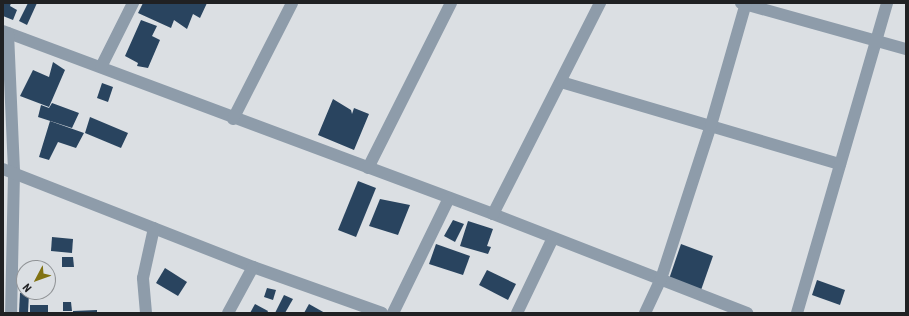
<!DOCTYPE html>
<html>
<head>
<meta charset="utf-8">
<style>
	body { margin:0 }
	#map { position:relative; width:909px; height:316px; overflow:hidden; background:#dbdfe3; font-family:"Roboto Condensed",sans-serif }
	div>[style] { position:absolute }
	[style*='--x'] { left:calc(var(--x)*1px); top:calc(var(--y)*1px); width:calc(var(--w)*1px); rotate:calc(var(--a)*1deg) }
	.building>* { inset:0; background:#29445f }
	.minor>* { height:12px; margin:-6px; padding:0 6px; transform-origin:6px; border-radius:6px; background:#8e9caa }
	span { translate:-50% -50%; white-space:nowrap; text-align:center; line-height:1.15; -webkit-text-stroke:4px #dbdfe3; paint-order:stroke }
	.frame { position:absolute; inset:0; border:4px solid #202123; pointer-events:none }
	.north { position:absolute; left:16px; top:260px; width:40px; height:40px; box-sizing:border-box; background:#dbdfe3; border:1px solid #909396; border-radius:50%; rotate:229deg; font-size:11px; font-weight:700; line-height:16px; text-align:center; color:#202123 }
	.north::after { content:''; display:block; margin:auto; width:14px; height:18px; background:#817212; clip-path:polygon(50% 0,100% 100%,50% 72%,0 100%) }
</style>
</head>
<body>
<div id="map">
	<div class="building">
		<i style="clip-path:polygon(3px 3px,11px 3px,10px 6px,17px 10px,13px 20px,3px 16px)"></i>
		<i style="clip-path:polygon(28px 3px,37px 3px,27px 25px,19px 21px)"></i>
		<i style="clip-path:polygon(143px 3px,207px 3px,200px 18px,193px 14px,187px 29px,174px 20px,171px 28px,138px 13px)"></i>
		<i style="clip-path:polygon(141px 20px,157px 26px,152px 36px,160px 40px,148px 68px,137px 66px,138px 63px,125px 56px)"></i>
		<i style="clip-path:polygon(53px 62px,65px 70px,49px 107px,20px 96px,33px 70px,49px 77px)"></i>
		<i style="clip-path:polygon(102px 83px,113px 87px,108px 102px,97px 98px)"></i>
		<i style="clip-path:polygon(333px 99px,351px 110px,352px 114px,354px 108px,369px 114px,354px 150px,318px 135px)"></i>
		<i style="clip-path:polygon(52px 103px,79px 113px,72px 128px,38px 117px,41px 105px,49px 108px)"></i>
		<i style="clip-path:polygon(90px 117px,128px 133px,121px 148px,85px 133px)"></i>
		<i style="clip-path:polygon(50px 121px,84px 133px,76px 148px,58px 142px,49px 160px,39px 157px)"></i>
		<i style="clip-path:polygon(358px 181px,376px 188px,356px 237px,338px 230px)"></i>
		<i style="clip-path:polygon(380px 199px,410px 205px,398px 235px,369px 226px)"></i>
		<i style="clip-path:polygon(453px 220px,464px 224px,455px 242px,444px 236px)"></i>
		<i style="clip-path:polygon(468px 221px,493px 229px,487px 246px,491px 247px,488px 254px,460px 246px)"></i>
		<i style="clip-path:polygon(52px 237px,73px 239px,72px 253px,51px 251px)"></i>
		<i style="clip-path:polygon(436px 244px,470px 256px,463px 275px,429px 264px)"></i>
		<i style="clip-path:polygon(681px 244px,713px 256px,700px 293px,668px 282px)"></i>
		<i style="clip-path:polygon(62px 257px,73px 257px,74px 267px,62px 267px)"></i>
		<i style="clip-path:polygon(165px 268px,187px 282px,178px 296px,156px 283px)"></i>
		<i style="clip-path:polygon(487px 270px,516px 284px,508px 300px,479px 285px)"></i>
		<i style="clip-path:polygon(817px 280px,845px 290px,840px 305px,812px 295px)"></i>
		<i style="clip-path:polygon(267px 288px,276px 290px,273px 300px,264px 297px)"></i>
		<i style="clip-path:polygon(20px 293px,29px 293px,28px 313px,19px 313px)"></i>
		<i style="clip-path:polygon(284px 295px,293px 299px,285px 313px,275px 313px)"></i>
		<i style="clip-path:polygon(63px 302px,71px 302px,72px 311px,63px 311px)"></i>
		<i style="clip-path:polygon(255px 304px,268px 311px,267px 313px,250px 313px)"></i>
		<i style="clip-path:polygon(309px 304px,325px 313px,304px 313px)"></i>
		<i style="clip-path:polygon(30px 305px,48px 305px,48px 313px,30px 313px)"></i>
		<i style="clip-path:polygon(97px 310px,97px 313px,73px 313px,73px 311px)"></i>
	</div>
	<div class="minor">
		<i style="--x:741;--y:3;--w:171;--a:15.6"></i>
		<i style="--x:3;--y:31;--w:523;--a:20.48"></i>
		<i style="--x:493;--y:214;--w:273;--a:21.3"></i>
		<i style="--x:8;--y:33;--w:140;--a:87.5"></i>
		<i style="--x:14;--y:173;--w:140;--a:91.2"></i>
		<i style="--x:101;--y:67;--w:72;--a:-63.4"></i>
		<i style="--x:561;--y:82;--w:291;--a:16.4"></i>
		<i style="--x:233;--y:119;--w:130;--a:-63"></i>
		<i style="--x:368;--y:168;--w:185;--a:-63.3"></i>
		<i style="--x:3;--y:169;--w:269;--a:21.4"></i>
		<i style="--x:253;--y:267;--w:137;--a:19.6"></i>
		<i style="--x:493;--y:214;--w:237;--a:-63.1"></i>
		<i style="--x:146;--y:313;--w:35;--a:-95"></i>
		<i style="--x:143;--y:278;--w:51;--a:-77.6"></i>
		<i style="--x:228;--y:313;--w:52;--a:-61.5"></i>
		<i style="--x:393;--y:313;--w:128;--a:-64"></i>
		<i style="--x:517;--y:313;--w:83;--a:-64.4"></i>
		<i style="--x:645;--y:313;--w:38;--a:-65"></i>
		<i style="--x:661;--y:279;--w:162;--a:-72"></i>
		<i style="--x:711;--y:125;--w:127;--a:-74"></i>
		<i style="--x:797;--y:313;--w:323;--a:-73.8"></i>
	</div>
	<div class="frame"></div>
	<div class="north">N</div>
</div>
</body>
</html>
